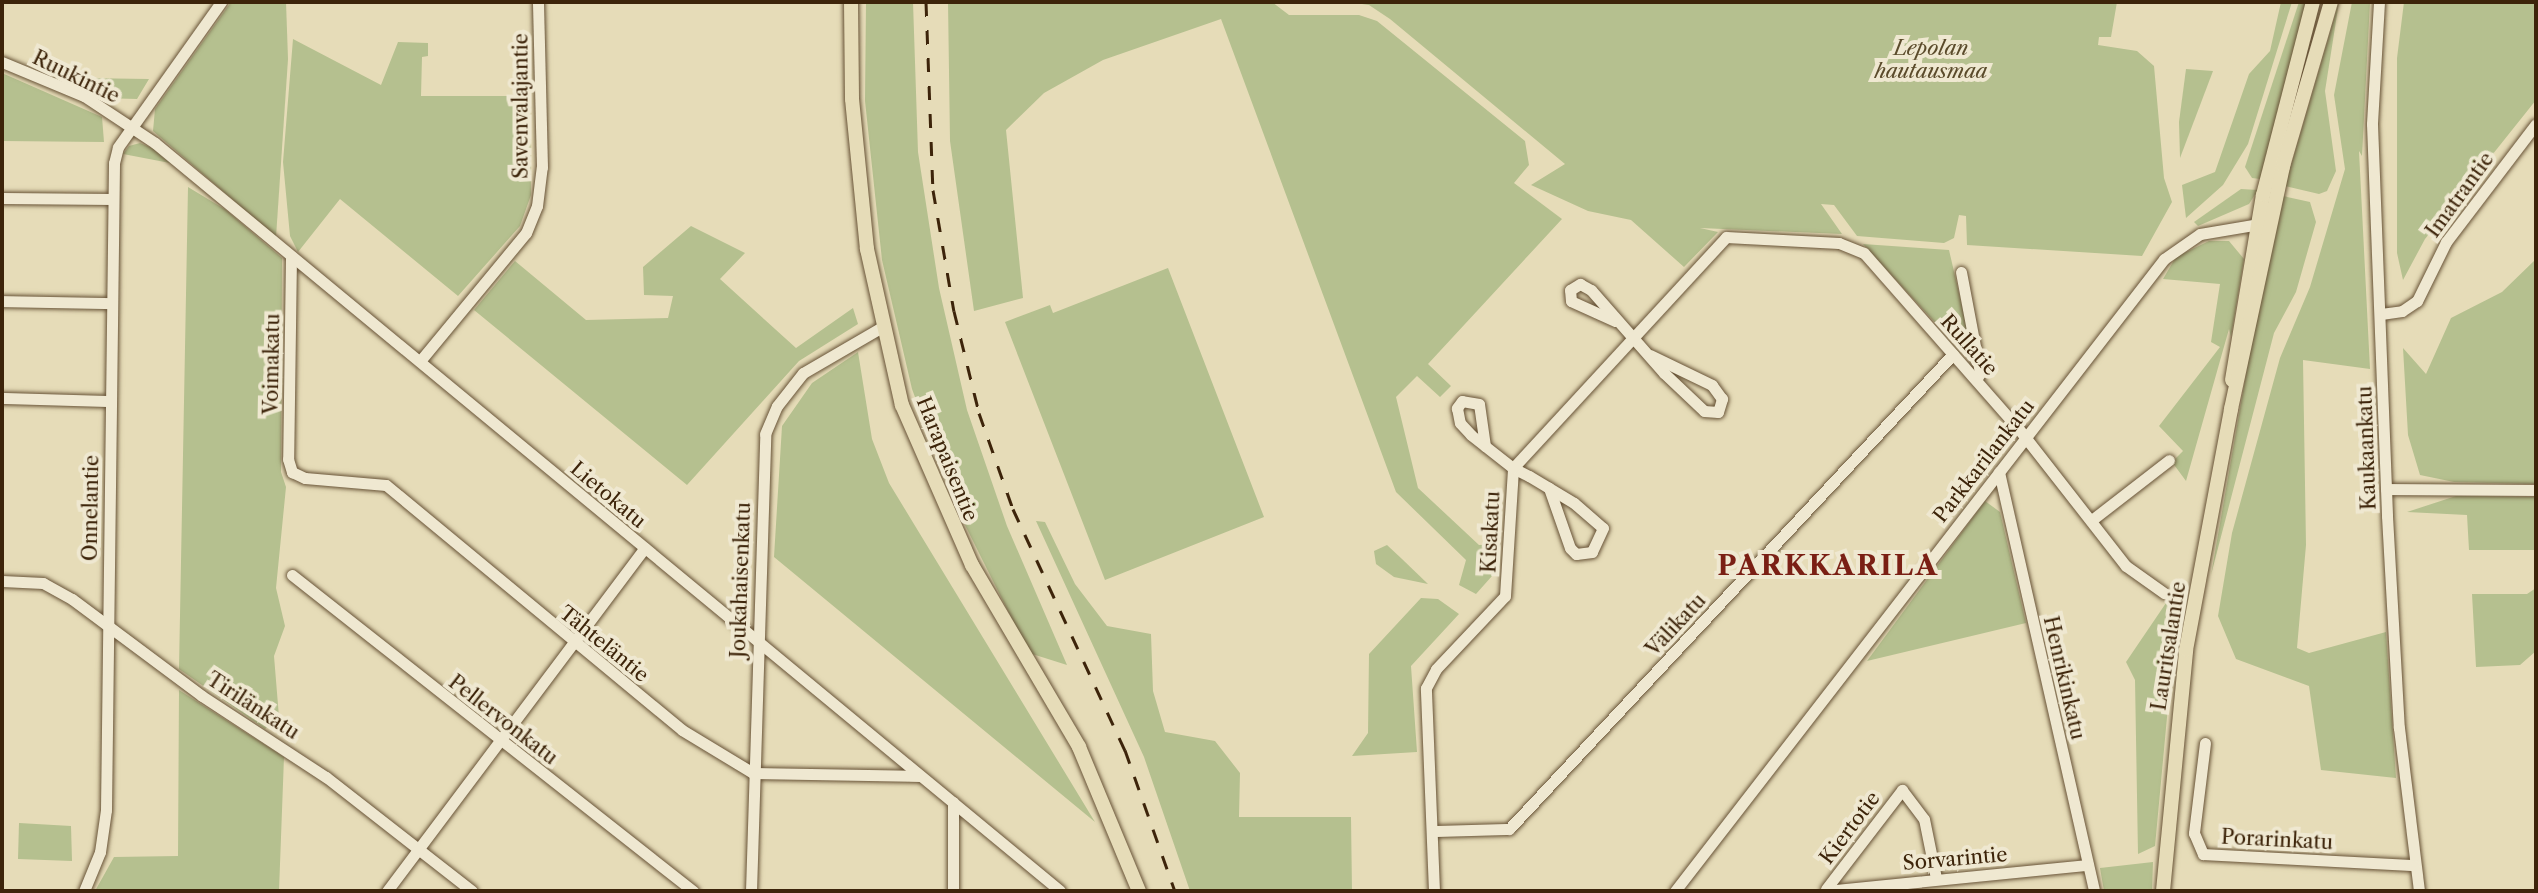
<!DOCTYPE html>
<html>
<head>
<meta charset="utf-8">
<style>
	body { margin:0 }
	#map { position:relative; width:2538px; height:893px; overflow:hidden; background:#e6dcb8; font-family:"Libre Caslon Text",serif }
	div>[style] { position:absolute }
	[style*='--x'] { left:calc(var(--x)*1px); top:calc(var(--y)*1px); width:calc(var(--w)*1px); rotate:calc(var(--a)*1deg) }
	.green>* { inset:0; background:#b5c08f }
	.roads { filter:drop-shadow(0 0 2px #675236) drop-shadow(0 0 2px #675236) }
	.minor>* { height:11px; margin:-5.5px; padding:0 5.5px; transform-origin:5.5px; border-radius:5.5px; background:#efe8d1 }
	.major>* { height:14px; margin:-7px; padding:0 7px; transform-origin:7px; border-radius:7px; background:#e6dcb8 }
	.rail>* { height:3px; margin-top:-1.5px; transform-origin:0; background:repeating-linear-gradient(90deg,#3d240a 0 14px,transparent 0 28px) }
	span { translate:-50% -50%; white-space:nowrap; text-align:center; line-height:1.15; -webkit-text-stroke:8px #efe8d1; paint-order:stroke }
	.park-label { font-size:20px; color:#5b4b2b; font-style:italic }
	.street-label { font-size:20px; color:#3d240a }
	.district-label { font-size:28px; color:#7a1f14; font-weight:700; letter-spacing:2px }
	.frame { position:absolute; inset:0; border:4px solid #3d240a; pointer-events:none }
</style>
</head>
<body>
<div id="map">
	<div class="green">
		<i style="clip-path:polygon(231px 2px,286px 2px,288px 59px,276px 237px,153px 131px,155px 109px)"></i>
		<i style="clip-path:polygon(866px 2px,913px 2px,918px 152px,939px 288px,967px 410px,1007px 526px,1067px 665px,1029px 653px,954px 503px,912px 389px,882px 260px,865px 101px)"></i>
		<i style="clip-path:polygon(948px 2px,1272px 2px,1289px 15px,1359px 15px,1377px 21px,1525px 141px,1529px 165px,1514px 183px,1562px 219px,1428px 364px,1451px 386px,1440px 397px,1417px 376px,1396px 397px,1418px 488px,1479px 545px,1500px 544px,1500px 567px,1476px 594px,1459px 585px,1466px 560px,1396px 492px,1221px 19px,1103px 60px,1044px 93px,1006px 130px,1023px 298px,974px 311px,950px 141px)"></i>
		<i style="clip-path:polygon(1348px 2px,2117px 2px,2111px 37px,2099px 37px,2098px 45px,2137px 51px,2154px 66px,2164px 178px,2172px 202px,2142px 256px,1967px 245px,1966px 216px,1959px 215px,1954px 238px,1944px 243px,1857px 236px,1834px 205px,1821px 204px,1842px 234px,1700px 228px,1718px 232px,1684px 267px,1631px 220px,1588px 211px,1531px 185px,1565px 164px,1390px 19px,1369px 5px)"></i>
		<i style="clip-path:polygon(2281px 2px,2292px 2px,2248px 144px,2223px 185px,2186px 218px,2182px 185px,2215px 172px,2249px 74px,2270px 51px)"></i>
		<i style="clip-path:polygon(2299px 2px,2307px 2px,2260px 179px,2252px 178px,2245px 167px)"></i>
		<i style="clip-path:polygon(2339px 2px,2325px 91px,2336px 171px,2327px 191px,2319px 194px,2285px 186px)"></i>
		<i style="clip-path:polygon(2352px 2px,2370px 2px,2362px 156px,2359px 151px,2370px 369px,2303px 360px,2306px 545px,2297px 648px,2309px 653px,2386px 632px,2396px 778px,2321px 770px,2309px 686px,2236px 659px,2218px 616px,2232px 533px,2280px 358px,2310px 287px,2345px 169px,2334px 95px)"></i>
		<i style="clip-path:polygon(2404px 2px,2536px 2px,2536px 100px,2425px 239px,2403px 280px,2397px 253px,2397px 58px)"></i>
		<i style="clip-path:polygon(293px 39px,381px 85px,398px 42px,428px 43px,428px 56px,422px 57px,421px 96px,530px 96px,531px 195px,520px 226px,458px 296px,340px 199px,298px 252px,290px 236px,283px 162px)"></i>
		<i style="clip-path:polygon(38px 58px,81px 78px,149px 79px,137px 99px,100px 98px,37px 68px)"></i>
		<i style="clip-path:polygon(2186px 69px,2213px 71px,2180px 158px,2179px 122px)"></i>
		<i style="clip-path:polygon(2px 73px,102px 117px,104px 142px,2px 141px)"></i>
		<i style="clip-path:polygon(140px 143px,152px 148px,170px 163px,123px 154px,129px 146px)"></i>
		<i style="clip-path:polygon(188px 187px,226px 210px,282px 258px,281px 472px,286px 487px,276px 588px,285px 626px,274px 656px,279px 717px,265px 729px,179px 669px)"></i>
		<i style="clip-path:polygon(2241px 189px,2258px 190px,2249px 204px,2198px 226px,2194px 222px)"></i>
		<i style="clip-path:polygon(2283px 196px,2310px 202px,2316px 222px,2296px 292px,2274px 333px,2211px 575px,2253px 334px)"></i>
		<i style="clip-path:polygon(691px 226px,745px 253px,720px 279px,796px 348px,853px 308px,858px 324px,799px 361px,687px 485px,474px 310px,515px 261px,586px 320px,668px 318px,673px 296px,644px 295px,643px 267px)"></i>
		<i style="clip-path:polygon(2209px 241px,2229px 241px,2244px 259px,2231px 337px,2229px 329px,2186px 481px,2172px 462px,2183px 451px,2159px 426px,2220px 347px,2211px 342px,2220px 284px,2163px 279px,2176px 257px)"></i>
		<i style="clip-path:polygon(1863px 244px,1949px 250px,1976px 367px,1872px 254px)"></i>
		<i style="clip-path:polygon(2536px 259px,2536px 484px,2454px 482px,2420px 475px,2408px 435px,2403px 348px,2426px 374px,2451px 318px,2502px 292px)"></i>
		<i style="clip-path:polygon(1168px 268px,1264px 517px,1105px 580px,1005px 322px,1050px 305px,1053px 313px)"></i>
		<i style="clip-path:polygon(858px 352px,872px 439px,889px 483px,1095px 822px,774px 557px,782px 426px,812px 383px)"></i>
		<i style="clip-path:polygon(2456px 496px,2536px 497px,2536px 550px,2469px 550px,2467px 515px,2407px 512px)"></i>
		<i style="clip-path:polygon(1985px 501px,2000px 512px,2026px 623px,1867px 661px)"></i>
		<i style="clip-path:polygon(1036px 521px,1045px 522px,1075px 584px,1107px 626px,1151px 634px,1153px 691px,1165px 732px,1215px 741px,1240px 773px,1239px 817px,1351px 817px,1352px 891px,1190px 891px,1144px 757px)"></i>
		<i style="clip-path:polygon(1387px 545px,1402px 559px,1428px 584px,1394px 577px,1376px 564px,1374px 551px)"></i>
		<i style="clip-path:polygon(2536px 588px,2536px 651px,2520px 665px,2476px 667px,2472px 594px,2527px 594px)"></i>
		<i style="clip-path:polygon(1421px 598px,1438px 599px,1459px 614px,1411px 666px,1417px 752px,1352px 756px,1368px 733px,1369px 654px)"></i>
		<i style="clip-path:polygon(2166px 603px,2177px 610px,2155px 846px,2138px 854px,2135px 680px,2126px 662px)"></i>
		<i style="clip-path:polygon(179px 690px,284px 757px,279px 891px,95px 891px,114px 857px,178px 856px)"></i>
		<i style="clip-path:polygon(19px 823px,71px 826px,72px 861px,18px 859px)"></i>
		<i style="clip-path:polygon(2153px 862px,2152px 891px,2104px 891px,2100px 868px)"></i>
	</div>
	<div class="roads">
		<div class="minor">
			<i style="--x:2379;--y:2;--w:122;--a:93.3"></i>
			<i style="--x:2372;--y:124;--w:392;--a:87.8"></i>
			<i style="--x:2387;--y:516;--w:212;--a:86.8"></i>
			<i style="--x:2399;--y:728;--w:164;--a:83"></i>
			<i style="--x:2;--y:62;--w:89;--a:22.5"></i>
			<i style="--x:84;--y:96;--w:85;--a:33.5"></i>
			<i style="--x:155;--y:143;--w:1174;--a:39.57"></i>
			<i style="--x:2;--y:198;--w:111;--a:0.5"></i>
			<i style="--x:291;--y:256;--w:203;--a:90.8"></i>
			<i style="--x:288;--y:459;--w:14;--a:73"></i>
			<i style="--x:292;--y:472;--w:14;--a:25"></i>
			<i style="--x:305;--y:478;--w:81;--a:4.9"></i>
			<i style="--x:386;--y:485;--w:384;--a:39.6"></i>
			<i style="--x:682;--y:730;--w:83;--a:31.2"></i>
			<i style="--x:753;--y:773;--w:167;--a:1"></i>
			<i style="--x:1961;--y:272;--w:103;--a:79.3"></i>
			<i style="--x:1980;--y:373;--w:8;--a:120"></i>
			<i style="--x:2;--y:301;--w:109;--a:1.1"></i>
			<i style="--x:2381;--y:314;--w:21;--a:-8"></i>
			<i style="--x:2402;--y:311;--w:18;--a:-34"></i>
			<i style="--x:2417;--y:301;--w:66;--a:-63.8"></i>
			<i style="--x:2446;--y:242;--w:148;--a:-52.7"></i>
			<i style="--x:1615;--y:321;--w:48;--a:-155.6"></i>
			<i style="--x:1571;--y:301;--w:11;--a:-95"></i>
			<i style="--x:1570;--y:290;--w:12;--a:-31"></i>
			<i style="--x:1580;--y:284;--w:13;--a:29"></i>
			<i style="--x:1591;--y:290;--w:111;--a:48.7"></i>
			<i style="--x:1664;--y:373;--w:55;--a:43.5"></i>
			<i style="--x:1704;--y:411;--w:14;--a:4"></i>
			<i style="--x:1718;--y:412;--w:14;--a:-73"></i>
			<i style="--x:1722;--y:399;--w:17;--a:-126"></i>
			<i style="--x:1712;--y:385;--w:69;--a:-154.2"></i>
			<i style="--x:420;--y:361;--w:166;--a:-50.4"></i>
			<i style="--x:526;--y:233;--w:29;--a:-68"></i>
			<i style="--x:537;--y:206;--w:39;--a:-83"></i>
			<i style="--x:542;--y:167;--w:165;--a:-91.4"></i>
			<i style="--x:2;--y:398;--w:108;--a:1.6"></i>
			<i style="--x:1485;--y:446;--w:42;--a:-98.1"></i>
			<i style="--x:1479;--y:404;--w:17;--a:-170"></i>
			<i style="--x:1462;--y:401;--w:9;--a:126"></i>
			<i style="--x:1457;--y:408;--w:15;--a:79"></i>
			<i style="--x:1460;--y:423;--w:16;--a:47"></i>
			<i style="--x:1471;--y:435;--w:53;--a:38.2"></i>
			<i style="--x:1513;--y:468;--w:18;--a:27"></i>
			<i style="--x:1529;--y:476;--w:52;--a:31"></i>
			<i style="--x:1574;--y:503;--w:38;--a:41"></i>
			<i style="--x:1603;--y:528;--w:26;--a:115"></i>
			<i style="--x:1592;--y:552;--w:16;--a:173"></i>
			<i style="--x:1576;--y:554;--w:8;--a:-135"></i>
			<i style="--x:1570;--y:548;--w:64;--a:-109.3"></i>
			<i style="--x:1999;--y:472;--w:430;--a:77.2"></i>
			<i style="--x:2386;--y:489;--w:150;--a:0.4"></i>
			<i style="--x:2093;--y:519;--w:96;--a:-37.8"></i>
			<i style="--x:292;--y:575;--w:511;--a:38.24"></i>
			<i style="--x:2;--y:581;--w:41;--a:2.8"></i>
			<i style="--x:43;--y:583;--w:33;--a:29"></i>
			<i style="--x:72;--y:599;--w:162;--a:36.7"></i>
			<i style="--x:202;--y:696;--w:148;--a:33.2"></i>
			<i style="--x:326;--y:777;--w:185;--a:38"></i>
			<i style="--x:2205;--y:743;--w:91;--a:97"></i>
			<i style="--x:2194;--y:833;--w:23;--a:67"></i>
			<i style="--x:2203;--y:854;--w:212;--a:3"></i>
			<i style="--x:1433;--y:831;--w:76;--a:-1.5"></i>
			<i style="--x:1509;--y:829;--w:650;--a:-46.93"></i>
			<i style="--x:1826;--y:889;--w:125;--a:-52.5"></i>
			<i style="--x:1902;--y:790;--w:36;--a:53"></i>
			<i style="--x:1924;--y:819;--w:60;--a:78.5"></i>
			<i style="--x:84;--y:891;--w:42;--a:-67.7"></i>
			<i style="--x:100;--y:852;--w:42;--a:-81.9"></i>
			<i style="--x:106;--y:810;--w:647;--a:-89.29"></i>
			<i style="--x:114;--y:163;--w:16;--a:-76"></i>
			<i style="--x:118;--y:147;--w:178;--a:-54.6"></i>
			<i style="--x:387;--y:891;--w:429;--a:-53.1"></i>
			<i style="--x:751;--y:891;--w:457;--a:-88.2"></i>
			<i style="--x:765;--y:434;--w:30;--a:-67"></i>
			<i style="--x:777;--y:406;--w:42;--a:-51.8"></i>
			<i style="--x:803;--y:373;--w:91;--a:-30.2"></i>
			<i style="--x:953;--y:891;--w:89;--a:-90"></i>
			<i style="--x:1434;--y:891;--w:203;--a:-92.3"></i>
			<i style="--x:1426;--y:688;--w:21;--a:-62"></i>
			<i style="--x:1436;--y:669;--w:100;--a:-46.6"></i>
			<i style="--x:1505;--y:596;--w:128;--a:-86.4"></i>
			<i style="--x:1513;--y:468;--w:314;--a:-47.3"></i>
			<i style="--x:1726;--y:237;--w:113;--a:3"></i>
			<i style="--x:1839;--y:243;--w:27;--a:22"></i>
			<i style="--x:1864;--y:253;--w:233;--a:48.7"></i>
			<i style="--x:2018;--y:428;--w:175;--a:52"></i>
			<i style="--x:2126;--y:566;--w:47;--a:35.4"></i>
			<i style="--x:1675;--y:891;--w:799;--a:-52.27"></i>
			<i style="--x:2164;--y:259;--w:44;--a:-34.8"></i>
			<i style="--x:2200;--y:234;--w:66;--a:-9.6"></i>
			<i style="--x:1826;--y:891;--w:263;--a:-5.7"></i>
		</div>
		<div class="major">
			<i style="--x:851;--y:2;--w:97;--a:89.4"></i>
			<i style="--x:852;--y:99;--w:151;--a:84.3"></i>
			<i style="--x:867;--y:249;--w:160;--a:77.4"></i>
			<i style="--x:902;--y:405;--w:175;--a:66.4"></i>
			<i style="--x:972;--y:565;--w:211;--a:59.5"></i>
			<i style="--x:1079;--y:747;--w:156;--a:67.4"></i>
			<i style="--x:2232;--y:380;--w:188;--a:-80.5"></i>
			<i style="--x:2263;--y:195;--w:199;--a:-75.5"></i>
			<i style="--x:2163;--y:891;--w:242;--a:-84.5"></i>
			<i style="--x:2186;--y:650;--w:245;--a:-79.4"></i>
			<i style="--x:2231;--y:409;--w:249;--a:-77.9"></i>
			<i style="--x:2283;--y:166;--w:171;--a:-73.7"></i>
		</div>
	</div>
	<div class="rail">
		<i style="--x:926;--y:2;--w:188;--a:87.9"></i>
		<i style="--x:933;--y:190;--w:123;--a:80.2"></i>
		<i style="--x:954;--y:311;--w:105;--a:76.2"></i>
		<i style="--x:979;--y:413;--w:102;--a:70.5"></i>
		<i style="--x:1013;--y:509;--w:266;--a:65.1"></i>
		<i style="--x:1125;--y:750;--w:150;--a:70.5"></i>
	</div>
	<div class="park-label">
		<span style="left:1931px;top:60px">Lepolan<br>hautausmaa</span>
	</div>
	<div class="street-label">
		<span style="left:76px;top:77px;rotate:26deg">Ruukintie</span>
		<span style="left:521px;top:106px;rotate:-90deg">Savenvalajantie</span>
		<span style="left:2460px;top:195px;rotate:-54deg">Imatrantie</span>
		<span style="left:1969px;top:345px;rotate:48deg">Rullatie</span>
		<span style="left:272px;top:364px;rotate:-89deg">Voimakatu</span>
		<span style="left:2367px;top:448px;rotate:-92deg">Kaukaankatu</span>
		<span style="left:947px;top:459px;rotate:68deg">Harapaisentie</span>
		<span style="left:1984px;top:461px;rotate:-52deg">Parkkarilankatu</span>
		<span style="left:608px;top:495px;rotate:40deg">Lietokatu</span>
		<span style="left:91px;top:508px;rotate:-89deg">Onnelantie</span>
		<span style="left:1491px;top:532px;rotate:-87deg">Kisakatu</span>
		<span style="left:741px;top:580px;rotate:-88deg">Joukahaisenkatu</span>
		<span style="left:1676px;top:625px;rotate:-47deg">Välikatu</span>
		<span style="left:604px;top:644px;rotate:39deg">Tähteläntie</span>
		<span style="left:2169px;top:646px;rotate:-81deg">Lauritsalantie</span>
		<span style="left:2064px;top:678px;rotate:77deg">Henrikinkatu</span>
		<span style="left:253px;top:706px;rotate:33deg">Tirilänkatu</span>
		<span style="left:503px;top:720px;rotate:38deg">Pellervonkatu</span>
		<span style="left:1850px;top:828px;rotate:-53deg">Kiertotie</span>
		<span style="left:2277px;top:840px;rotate:3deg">Porarinkatu</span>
		<span style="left:1955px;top:859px;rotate:-5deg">Sorvarintie</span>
	</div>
	<div class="district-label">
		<span style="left:1828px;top:565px">PARKKARILA</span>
	</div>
	<div class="frame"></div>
</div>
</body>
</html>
